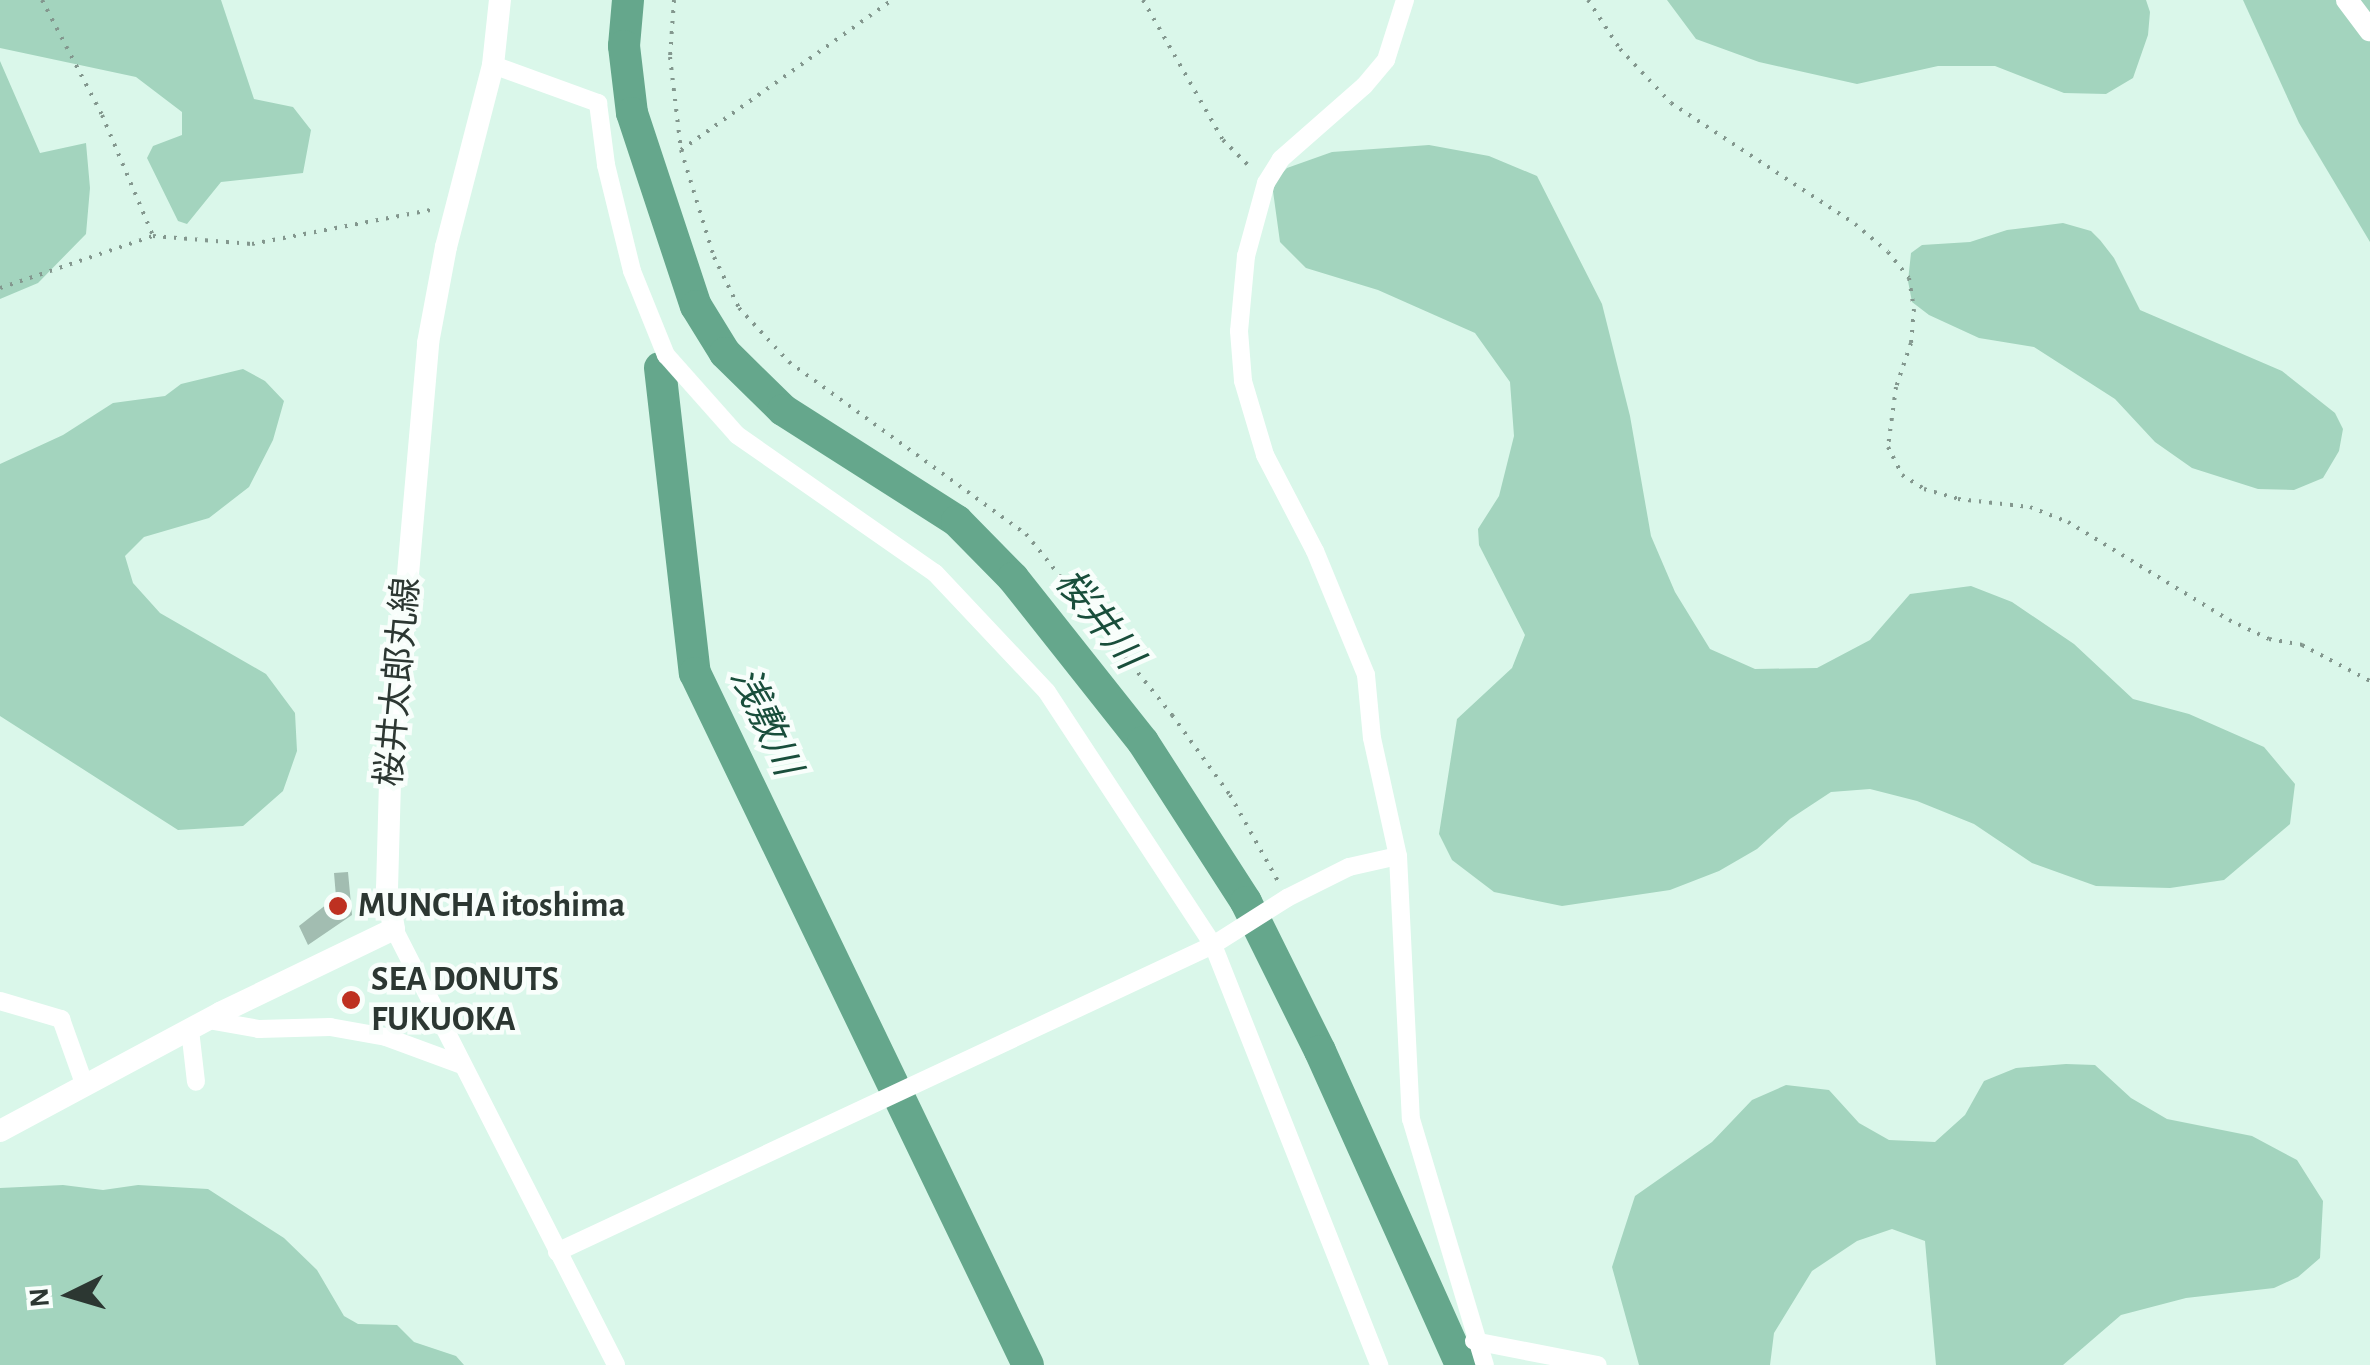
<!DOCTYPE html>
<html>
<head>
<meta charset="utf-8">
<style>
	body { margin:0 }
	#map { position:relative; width:2370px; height:1365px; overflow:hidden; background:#daf7ea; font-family:"Alegreya Sans","Noto Sans JP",sans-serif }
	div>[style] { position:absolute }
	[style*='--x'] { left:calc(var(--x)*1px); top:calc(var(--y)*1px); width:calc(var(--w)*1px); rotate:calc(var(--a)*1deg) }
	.green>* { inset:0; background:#a3d4be }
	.river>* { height:32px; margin:-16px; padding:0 16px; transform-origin:16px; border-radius:16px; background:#65a78c }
	.building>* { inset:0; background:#a2bdb1 }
	.path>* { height:4px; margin-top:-2px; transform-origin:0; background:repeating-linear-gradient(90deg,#83978e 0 2.5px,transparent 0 10.5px) }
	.minor>* { height:18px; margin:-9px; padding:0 9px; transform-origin:9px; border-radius:9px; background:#fff }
	.major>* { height:22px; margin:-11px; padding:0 11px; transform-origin:11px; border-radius:11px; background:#fff }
	.dots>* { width:28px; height:28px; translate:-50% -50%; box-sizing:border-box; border:5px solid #f8fefb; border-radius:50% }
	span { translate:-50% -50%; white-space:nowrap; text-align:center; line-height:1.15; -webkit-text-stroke:9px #f8fefb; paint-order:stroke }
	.street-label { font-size:35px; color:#2c3732 }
	.poi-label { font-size:35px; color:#2c3732; font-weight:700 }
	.left { translate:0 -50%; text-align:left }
	.water-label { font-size:38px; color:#194e3b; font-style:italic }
	.north { position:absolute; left:20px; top:1245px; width:100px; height:100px; -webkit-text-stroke:8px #f8fefb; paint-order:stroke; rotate:265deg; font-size:28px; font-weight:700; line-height:40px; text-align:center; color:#2c3732 }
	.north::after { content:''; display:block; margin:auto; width:35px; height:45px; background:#2c3732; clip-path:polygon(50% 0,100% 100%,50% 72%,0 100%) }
</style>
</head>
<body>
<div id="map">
	<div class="green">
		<i style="clip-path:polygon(0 0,221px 0,254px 99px,293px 107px,311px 130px,303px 173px,221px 182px,187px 224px,178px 221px,147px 158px,153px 146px,182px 135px,182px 112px,136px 77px,0 48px)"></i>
		<i style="clip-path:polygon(1667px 0,2146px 0,2150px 12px,2148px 35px,2133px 78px,2106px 94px,2064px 93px,1995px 66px,1938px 66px,1857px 84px,1759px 62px,1696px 39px)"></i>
		<i style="clip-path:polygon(2243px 0,2370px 0,2370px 242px,2299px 123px)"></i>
		<i style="clip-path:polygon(0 61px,40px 153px,86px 143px,90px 188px,86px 234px,38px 283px,0 299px)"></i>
		<i style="clip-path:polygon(1429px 145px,1489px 156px,1537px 176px,1602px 304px,1630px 416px,1651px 536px,1675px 592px,1710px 649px,1755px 669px,1817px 668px,1870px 640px,1910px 594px,1971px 586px,2012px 602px,2074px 644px,2133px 699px,2189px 714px,2264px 747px,2295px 784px,2290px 824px,2224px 880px,2170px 888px,2096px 886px,2032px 863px,1974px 824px,1917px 801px,1870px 789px,1831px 792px,1790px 819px,1757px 849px,1719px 871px,1670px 890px,1562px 906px,1494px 892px,1452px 860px,1439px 834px,1457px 719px,1512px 668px,1525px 635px,1479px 545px,1478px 529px,1499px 496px,1514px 436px,1510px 382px,1475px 333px,1378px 290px,1306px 268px,1280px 242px,1272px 184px,1287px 168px,1332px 152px)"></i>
		<i style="clip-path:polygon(2063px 223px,2091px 231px,2100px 240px,2114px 258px,2140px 310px,2282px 371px,2335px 413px,2343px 429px,2339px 451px,2323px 478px,2294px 490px,2258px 489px,2192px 468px,2155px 442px,2115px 399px,2034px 347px,1979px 338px,1929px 315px,1912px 302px,1908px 281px,1911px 253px,1922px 245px,1970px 242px,2007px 230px)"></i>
		<i style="clip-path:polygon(243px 369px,265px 381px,284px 401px,273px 440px,249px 487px,209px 518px,144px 537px,125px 556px,133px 583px,160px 613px,266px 674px,295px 713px,297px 751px,283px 791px,243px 826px,178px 830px,0 716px,0 464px,63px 435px,113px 403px,165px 396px,181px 384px)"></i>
		<i style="clip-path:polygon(2066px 1064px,2095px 1065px,2131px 1098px,2167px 1119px,2252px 1136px,2297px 1160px,2323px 1201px,2320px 1258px,2298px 1277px,2274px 1288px,2186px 1298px,2121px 1315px,2063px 1365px,1936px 1365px,1925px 1241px,1892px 1229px,1857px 1241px,1812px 1271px,1774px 1333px,1770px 1365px,1639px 1365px,1612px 1267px,1635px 1196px,1712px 1142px,1752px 1100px,1786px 1085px,1829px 1090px,1859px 1123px,1889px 1140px,1935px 1142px,1965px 1115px,1984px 1081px,2016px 1068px)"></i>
		<i style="clip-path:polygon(63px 1185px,103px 1190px,138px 1185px,208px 1189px,284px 1238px,317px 1270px,344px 1316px,358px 1324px,397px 1325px,414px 1342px,456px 1356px,464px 1365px,0 1365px,0 1188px)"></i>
	</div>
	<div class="river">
		<i style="--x:628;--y:0;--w:46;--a:95"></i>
		<i style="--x:624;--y:46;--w:67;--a:83.2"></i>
		<i style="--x:632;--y:113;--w:203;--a:71.7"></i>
		<i style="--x:696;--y:306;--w:55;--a:58.3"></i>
		<i style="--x:725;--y:353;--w:81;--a:44.5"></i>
		<i style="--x:783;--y:410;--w:206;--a:32.5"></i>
		<i style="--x:957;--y:521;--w:80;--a:45.5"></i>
		<i style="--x:1013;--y:578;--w:209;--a:51.6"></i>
		<i style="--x:1143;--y:742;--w:190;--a:57.2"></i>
		<i style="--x:1246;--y:902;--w:166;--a:63.6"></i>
		<i style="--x:1320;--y:1051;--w:344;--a:65.8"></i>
		<i style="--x:660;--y:368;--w:307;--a:83.5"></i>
		<i style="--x:695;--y:673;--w:455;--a:64.3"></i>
		<i style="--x:900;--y:1099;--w:295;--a:64.3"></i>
	</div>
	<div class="building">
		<i style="clip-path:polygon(348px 872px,352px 915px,308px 945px,299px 926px,336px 897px,334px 873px)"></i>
	</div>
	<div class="path">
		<i style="--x:42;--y:0;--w:130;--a:62.4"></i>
		<i style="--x:102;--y:115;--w:131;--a:67.1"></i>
		<i style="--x:674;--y:0;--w:57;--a:94"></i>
		<i style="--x:670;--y:57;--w:94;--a:83.3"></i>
		<i style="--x:681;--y:150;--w:112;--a:72.9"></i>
		<i style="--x:714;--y:257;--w:57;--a:63.9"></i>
		<i style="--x:739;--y:308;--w:74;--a:47.2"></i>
		<i style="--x:789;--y:362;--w:293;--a:36"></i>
		<i style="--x:1026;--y:534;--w:233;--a:51.1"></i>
		<i style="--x:1172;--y:715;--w:99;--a:54.1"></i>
		<i style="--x:1230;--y:795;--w:103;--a:60.9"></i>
		<i style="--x:1143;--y:0;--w:161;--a:60.3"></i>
		<i style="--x:1223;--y:140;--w:41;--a:45"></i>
		<i style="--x:1588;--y:0;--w:59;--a:56.9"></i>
		<i style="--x:1620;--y:49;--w:74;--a:46.6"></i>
		<i style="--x:1671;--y:103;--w:220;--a:33.3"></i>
		<i style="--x:1855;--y:224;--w:43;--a:40.3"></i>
		<i style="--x:1888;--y:252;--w:33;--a:51"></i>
		<i style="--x:1909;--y:278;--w:31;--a:81"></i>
		<i style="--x:1914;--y:309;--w:34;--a:95"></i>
		<i style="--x:1911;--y:343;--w:46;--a:108.8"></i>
		<i style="--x:1896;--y:387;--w:61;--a:97.6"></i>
		<i style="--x:1888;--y:447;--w:31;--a:63"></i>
		<i style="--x:1902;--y:475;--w:26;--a:32"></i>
		<i style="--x:1924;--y:489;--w:35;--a:16"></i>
		<i style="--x:1958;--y:499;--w:72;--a:6.3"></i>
		<i style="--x:2030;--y:507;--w:41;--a:21.5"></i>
		<i style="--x:2068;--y:522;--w:188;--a:31.3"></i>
		<i style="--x:2229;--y:620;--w:44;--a:25.4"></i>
		<i style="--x:2269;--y:639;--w:34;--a:10"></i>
		<i style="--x:2302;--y:645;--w:77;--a:27.9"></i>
		<i style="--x:681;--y:150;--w:259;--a:-35.4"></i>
		<i style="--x:0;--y:288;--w:162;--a:-18.8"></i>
		<i style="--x:153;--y:236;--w:99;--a:4.6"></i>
		<i style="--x:252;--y:244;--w:187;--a:-10.8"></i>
	</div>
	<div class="minor">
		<i style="--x:1405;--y:0;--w:63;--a:107.6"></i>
		<i style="--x:1386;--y:60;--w:34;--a:130"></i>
		<i style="--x:1364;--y:86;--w:111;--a:138.7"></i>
		<i style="--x:1281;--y:159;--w:28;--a:122"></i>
		<i style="--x:1266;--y:183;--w:76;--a:105.3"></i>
		<i style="--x:1246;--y:256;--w:75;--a:95.3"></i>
		<i style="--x:1239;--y:331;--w:50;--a:85.4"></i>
		<i style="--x:1243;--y:381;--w:77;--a:73.4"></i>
		<i style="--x:1265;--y:455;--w:108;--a:62.5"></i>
		<i style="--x:1315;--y:551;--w:134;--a:67.6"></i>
		<i style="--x:1366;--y:675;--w:63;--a:84.6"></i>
		<i style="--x:1372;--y:738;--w:121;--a:77.6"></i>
		<i style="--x:1398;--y:856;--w:263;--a:87.2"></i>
		<i style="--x:1411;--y:1119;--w:257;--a:73.3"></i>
		<i style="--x:493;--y:65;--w:112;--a:19.9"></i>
		<i style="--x:598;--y:103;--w:63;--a:82.6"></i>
		<i style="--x:606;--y:165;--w:109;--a:76.2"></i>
		<i style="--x:632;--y:271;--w:91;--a:68"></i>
		<i style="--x:666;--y:355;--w:107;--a:48.4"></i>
		<i style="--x:737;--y:435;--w:241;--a:34.9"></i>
		<i style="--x:935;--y:573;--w:163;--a:46.7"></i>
		<i style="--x:1047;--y:692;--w:303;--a:56.7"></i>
		<i style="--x:1213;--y:945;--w:452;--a:68.4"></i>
		<i style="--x:394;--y:929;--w:489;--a:63"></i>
		<i style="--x:0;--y:1001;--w:64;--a:16.4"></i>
		<i style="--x:61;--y:1019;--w:71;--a:70.3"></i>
		<i style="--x:208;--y:1020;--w:52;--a:10"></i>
		<i style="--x:259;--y:1029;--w:71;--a:-1.6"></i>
		<i style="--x:330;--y:1027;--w:57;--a:10.1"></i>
		<i style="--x:386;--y:1037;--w:81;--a:20.2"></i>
		<i style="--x:190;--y:1030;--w:52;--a:83.4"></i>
		<i style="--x:557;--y:1252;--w:724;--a:-25.08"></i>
		<i style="--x:1213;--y:945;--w:88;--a:-32.4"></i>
		<i style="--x:1287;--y:898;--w:69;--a:-26.6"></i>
		<i style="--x:1349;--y:867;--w:50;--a:-12.7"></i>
		<i style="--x:1474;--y:1341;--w:126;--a:11"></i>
	</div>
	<div class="major">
		<i style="--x:2347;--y:0;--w:38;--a:53"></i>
		<i style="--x:0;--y:1131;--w:250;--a:-28.2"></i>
		<i style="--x:220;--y:1013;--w:193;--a:-25.8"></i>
		<i style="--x:394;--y:929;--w:41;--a:-99.9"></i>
		<i style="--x:387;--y:889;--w:109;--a:-88.4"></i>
		<i style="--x:390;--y:780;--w:439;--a:-85"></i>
		<i style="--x:428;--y:343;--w:98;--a:-79.4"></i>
		<i style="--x:446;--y:247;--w:188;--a:-75.5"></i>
		<i style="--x:493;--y:65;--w:65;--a:-83.9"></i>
	</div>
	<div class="dots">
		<i style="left:338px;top:906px;background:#be3121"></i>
		<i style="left:351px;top:1000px;background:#be3121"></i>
	</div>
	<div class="street-label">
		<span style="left:399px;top:682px;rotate:-85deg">桜井太郎丸線</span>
	</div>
	<div class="poi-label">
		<span class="left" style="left:358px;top:906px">MUNCHA itoshima</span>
		<span class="left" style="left:371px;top:1000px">SEA DONUTS<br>FUKUOKA</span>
	</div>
	<div class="water-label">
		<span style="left:1097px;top:620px;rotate:52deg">桜井川</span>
		<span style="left:764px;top:722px;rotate:65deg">浅敷川</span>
	</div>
	<div class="north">N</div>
</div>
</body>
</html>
